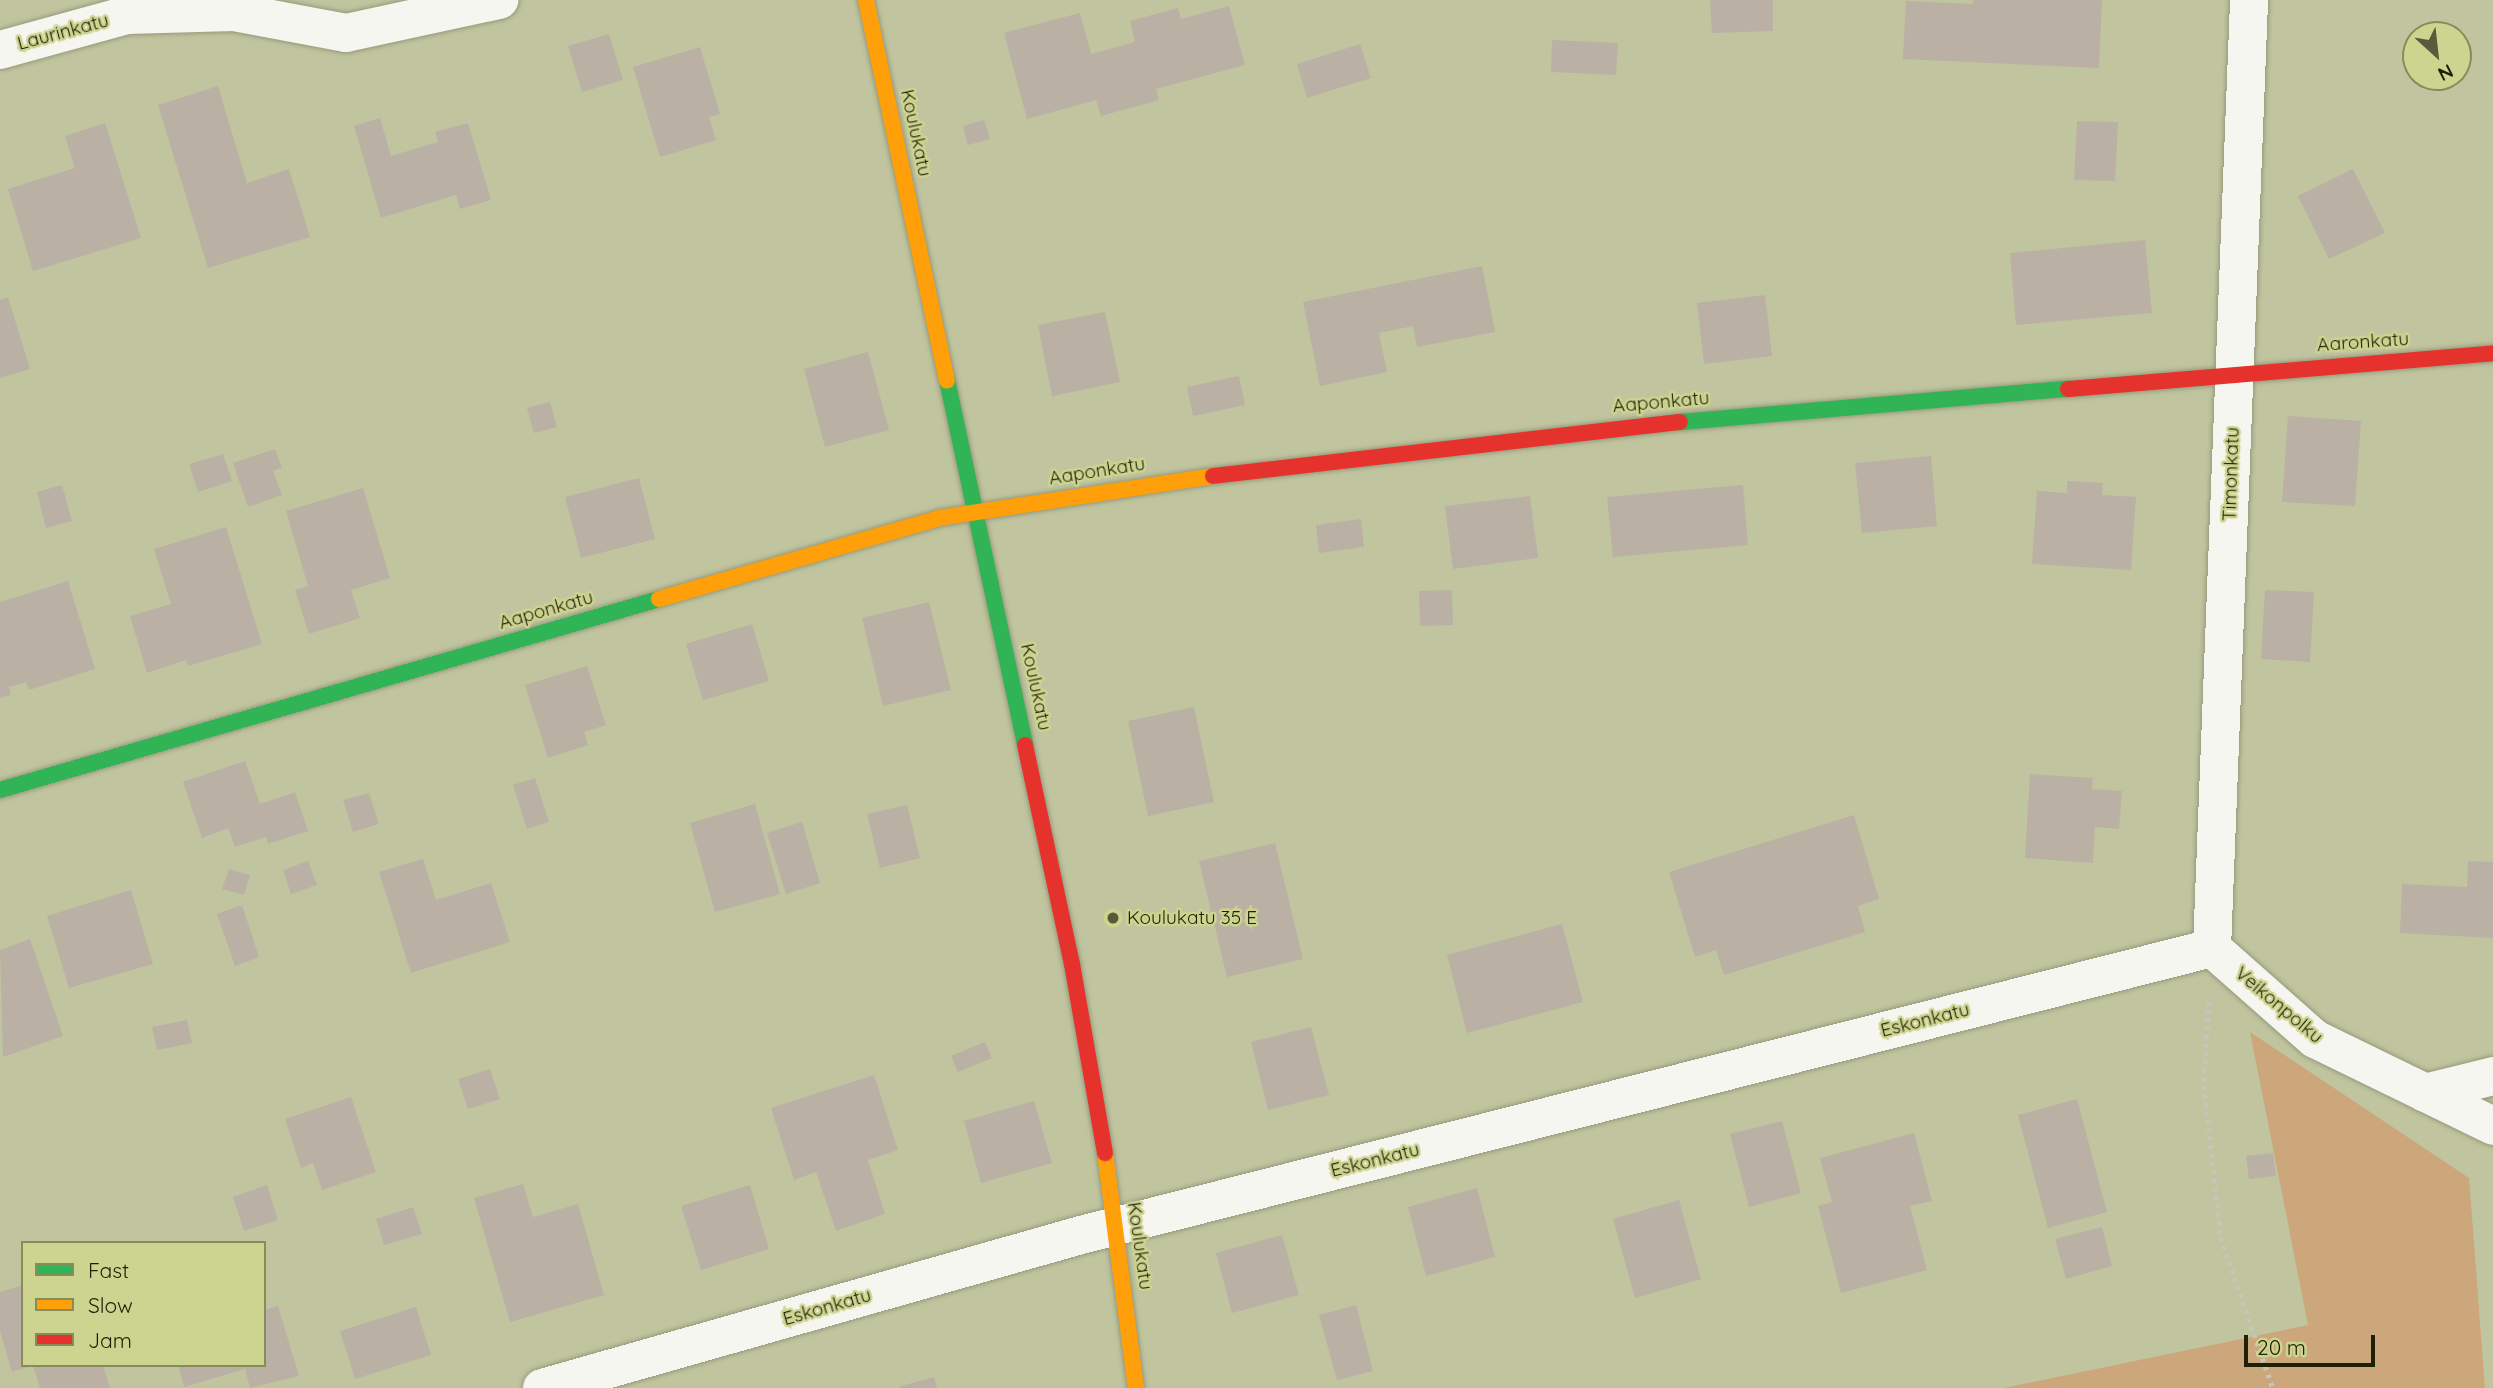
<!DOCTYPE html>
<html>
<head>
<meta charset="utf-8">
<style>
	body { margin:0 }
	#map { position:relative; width:2493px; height:1388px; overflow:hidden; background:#c0c59f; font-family:Quicksand,sans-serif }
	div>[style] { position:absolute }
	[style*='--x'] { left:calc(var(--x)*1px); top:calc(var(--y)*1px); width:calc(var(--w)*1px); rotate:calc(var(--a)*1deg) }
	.green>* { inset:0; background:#cca77c }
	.building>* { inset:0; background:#bab0a4 }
	.path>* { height:4.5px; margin-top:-2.25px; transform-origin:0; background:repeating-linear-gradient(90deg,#c5c6bb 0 3.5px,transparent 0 8.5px) }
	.roads { filter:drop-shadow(0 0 2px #969a7c) drop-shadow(0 0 2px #969a7c) }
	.street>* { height:38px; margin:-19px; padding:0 19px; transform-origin:19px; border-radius:19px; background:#f6f6f1 }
	.fast>* { height:16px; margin:-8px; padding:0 8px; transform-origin:8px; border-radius:8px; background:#30b455 }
	.slow>* { height:16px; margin:-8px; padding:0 8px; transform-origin:8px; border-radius:8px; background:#ff9f0a }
	.jam>* { height:16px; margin:-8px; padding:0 8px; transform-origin:8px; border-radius:8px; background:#e5322d }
	.dots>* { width:19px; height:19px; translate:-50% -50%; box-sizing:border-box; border:4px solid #cdd490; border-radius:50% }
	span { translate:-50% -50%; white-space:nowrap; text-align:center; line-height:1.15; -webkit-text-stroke:5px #cdd490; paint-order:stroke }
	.street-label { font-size:19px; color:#1f2105 }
	.poi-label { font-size:19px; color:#1f2105 }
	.left { translate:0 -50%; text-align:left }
	.legend { position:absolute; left:21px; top:1241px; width:245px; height:126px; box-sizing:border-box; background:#cdd490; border:2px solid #878c58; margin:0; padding:9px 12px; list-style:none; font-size:21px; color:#1f2105 }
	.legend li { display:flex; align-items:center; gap:14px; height:35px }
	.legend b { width:35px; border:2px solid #878c58 }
	.north { position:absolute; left:2402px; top:21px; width:70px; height:70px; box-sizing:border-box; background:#cdd490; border:2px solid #878c58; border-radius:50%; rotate:153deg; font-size:19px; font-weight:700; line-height:28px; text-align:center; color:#1f2105 }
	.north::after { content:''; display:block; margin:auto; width:24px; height:32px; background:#575a3b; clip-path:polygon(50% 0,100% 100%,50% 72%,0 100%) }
	.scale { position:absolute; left:2244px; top:1335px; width:131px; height:32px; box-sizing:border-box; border:4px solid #1f2105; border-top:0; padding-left:9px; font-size:21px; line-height:24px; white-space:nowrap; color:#1f2105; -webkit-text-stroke:5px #cdd490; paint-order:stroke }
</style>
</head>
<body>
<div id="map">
	<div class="green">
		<i style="clip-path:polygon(2250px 1032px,2469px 1178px,2485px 1388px,2004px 1388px,2308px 1325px)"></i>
	</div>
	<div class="building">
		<i style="clip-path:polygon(1710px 0,1773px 0,1773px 31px,1712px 33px)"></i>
		<i style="clip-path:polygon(1973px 0,2102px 0,2099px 68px,1903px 59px,1906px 1px,1973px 4px)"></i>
		<i style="clip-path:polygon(1229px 6px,1245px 65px,1156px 89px,1159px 100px,1101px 116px,1096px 100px,1027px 119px,1004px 33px,1080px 13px,1091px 54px,1135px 42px,1130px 21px,1178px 8px,1181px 19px)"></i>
		<i style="clip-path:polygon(609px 34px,623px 80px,582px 92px,568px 46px)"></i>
		<i style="clip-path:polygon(1552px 40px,1618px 43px,1616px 75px,1551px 72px)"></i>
		<i style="clip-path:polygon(1360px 44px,1371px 78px,1307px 98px,1297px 64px)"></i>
		<i style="clip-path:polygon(700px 47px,720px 114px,709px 117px,716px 140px,660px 157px,633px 67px)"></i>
		<i style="clip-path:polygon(218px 86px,247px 183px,289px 169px,310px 237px,208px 268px,158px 105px)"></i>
		<i style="clip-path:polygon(380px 118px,391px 156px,438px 142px,435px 132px,468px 123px,491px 200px,460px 209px,456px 195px,381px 218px,354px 126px)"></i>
		<i style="clip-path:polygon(984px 120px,990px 139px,968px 145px,963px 126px)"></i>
		<i style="clip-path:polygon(2077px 121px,2118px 122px,2115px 181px,2074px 180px)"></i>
		<i style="clip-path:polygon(105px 123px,141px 238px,33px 271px,8px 189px,75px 168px,65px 136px)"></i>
		<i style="clip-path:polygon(2353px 169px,2385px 233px,2329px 259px,2298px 196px)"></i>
		<i style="clip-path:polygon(2145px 240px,2152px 313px,2016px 325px,2010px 253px)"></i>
		<i style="clip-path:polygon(1482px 266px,1495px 332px,1417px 347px,1413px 326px,1379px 333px,1387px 372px,1320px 386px,1303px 302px)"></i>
		<i style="clip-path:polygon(1765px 295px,1772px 356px,1704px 364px,1697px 303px)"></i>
		<i style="clip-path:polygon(8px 297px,30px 369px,0 378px,0 300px)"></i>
		<i style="clip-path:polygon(1105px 312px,1120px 382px,1052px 396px,1038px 325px)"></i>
		<i style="clip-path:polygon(868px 352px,889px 430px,825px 447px,804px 369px)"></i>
		<i style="clip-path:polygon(1239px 376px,1245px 405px,1193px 416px,1187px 387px)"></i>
		<i style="clip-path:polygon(550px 402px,557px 427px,534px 433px,527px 408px)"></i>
		<i style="clip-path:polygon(2288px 416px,2361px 421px,2355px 506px,2282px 502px)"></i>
		<i style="clip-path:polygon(275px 449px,282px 468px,273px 471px,282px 495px,248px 507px,233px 463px)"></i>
		<i style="clip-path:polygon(223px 454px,232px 481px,198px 492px,189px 464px)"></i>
		<i style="clip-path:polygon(1931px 456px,1937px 526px,1862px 533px,1855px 463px)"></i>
		<i style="clip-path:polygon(639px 478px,655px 539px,581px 558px,565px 497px)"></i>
		<i style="clip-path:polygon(2067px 481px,2103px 483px,2102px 495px,2136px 497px,2131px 570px,2032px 564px,2037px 491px,2067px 493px)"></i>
		<i style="clip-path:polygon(62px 485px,72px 521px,46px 528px,37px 492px)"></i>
		<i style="clip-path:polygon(1743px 485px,1748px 545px,1613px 557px,1607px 497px)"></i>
		<i style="clip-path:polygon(363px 488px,390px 578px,351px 590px,360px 618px,309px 634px,295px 590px,308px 586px,286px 511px)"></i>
		<i style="clip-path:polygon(1530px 496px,1538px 558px,1453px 569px,1445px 506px)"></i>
		<i style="clip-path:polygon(1361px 519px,1364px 547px,1319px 553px,1316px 525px)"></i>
		<i style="clip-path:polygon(226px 527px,262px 644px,188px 666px,186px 660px,147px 673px,130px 616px,171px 604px,154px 549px)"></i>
		<i style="clip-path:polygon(68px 581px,95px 669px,29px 690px,26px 682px,9px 687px,11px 695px,0 698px,0 602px)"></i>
		<i style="clip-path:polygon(1452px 590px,1453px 625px,1420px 626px,1419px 591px)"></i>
		<i style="clip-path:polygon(2265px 590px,2314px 592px,2310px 662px,2261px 659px)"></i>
		<i style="clip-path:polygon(929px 602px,951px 690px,883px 706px,862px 618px)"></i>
		<i style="clip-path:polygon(752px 624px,769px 681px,703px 700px,686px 644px)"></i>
		<i style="clip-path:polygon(587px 666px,606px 725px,584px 732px,588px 745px,548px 758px,525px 685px)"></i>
		<i style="clip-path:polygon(1194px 707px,1214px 802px,1148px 816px,1128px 721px)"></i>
		<i style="clip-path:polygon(245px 761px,260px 804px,295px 792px,308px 831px,268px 844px,266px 837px,235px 847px,228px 828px,202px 838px,183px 782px)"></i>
		<i style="clip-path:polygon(2030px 774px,2093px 778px,2092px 789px,2122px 791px,2119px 829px,2095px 827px,2093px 863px,2025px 858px)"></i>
		<i style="clip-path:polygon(535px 778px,549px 822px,527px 829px,513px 785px)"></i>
		<i style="clip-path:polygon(369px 793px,379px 824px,353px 832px,343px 800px)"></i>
		<i style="clip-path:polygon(755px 804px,780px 894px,715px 912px,690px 823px)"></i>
		<i style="clip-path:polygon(907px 805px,920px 858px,880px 868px,867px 814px)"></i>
		<i style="clip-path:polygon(1854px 815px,1879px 899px,1858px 906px,1865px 932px,1724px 975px,1716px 950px,1695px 957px,1669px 872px)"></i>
		<i style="clip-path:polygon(802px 822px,820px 883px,786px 894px,767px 833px)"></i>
		<i style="clip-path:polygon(1275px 843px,1303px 959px,1227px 977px,1199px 861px)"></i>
		<i style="clip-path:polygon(423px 859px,436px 900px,491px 883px,510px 942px,411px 973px,379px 872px)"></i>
		<i style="clip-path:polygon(308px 861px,317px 885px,291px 894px,283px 870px)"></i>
		<i style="clip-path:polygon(2468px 861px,2493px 862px,2493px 938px,2400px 933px,2402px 884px,2467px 887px)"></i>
		<i style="clip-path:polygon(229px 869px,250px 875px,244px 895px,222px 889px)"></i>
		<i style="clip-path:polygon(131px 890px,153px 964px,69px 988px,47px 916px)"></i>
		<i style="clip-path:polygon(242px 905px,259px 957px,235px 966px,217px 914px)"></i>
		<i style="clip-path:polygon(1562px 924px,1583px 1002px,1467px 1033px,1447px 955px)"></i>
		<i style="clip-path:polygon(30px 939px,63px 1036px,3px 1057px,0 950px)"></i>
		<i style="clip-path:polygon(187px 1020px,192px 1043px,157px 1050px,152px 1027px)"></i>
		<i style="clip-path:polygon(1311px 1027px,1329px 1095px,1268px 1110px,1251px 1042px)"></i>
		<i style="clip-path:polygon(985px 1042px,992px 1058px,958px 1072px,951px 1056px)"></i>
		<i style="clip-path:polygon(490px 1069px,500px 1099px,468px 1109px,458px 1079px)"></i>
		<i style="clip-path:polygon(874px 1075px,898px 1150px,868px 1160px,885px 1214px,836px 1231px,816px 1172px,794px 1180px,771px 1108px)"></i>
		<i style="clip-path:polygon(351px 1097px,376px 1172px,322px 1190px,313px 1163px,301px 1168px,285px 1119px)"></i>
		<i style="clip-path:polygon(2077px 1099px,2107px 1212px,2048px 1228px,2018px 1115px)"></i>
		<i style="clip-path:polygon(1034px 1101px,1052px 1163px,981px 1183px,964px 1121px)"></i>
		<i style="clip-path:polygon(1782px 1121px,1801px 1193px,1749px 1207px,1730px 1134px)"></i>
		<i style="clip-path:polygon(1914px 1133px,1932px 1201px,1910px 1206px,1927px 1270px,1841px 1293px,1818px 1206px,1832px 1202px,1820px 1158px)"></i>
		<i style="clip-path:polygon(2273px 1153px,2276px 1176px,2249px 1179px,2246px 1156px)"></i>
		<i style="clip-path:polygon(523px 1184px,533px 1217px,578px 1204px,604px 1295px,510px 1322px,474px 1198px)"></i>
		<i style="clip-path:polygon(267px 1185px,278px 1220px,244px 1231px,233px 1197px)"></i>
		<i style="clip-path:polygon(750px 1185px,769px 1249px,701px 1270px,681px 1206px)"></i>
		<i style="clip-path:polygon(1477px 1188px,1495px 1257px,1426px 1276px,1408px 1207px)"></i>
		<i style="clip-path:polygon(1679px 1200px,1701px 1279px,1635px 1298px,1613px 1219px)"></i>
		<i style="clip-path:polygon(413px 1207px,422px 1234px,384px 1245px,376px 1219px)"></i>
		<i style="clip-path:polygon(2102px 1227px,2112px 1266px,2066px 1279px,2055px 1239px)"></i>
		<i style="clip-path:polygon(1282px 1235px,1299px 1295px,1232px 1313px,1216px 1253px)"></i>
		<i style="clip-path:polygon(23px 1285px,23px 1365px,31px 1366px,12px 1372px,0 1331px,0 1292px)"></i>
		<i style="clip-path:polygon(1356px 1305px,1373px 1371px,1337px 1380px,1319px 1315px)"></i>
		<i style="clip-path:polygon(278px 1306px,299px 1376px,250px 1388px,245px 1369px,184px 1387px,178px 1365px,264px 1365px,264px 1310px)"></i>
		<i style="clip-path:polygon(416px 1307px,431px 1355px,355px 1379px,340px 1331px)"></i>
		<i style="clip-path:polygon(33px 1365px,103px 1365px,110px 1388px,40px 1388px)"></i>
		<i style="clip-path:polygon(934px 1377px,937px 1388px,899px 1388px,898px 1387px)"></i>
	</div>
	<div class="path">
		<i style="--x:2209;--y:1001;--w:85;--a:93.4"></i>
		<i style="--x:2204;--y:1086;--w:153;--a:83.6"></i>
		<i style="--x:2221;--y:1238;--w:159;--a:70.9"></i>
	</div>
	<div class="roads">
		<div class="street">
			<i style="--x:0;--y:50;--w:132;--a:-15.4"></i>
			<i style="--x:127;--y:15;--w:107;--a:-1.6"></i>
			<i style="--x:234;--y:12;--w:114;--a:10.6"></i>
			<i style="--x:346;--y:33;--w:157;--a:-12.2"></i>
			<i style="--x:2212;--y:948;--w:949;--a:-87.76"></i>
			<i style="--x:2212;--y:948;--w:137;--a:41.5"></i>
			<i style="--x:2315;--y:1039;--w:198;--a:26"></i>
			<i style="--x:2425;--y:1093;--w:70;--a:-14"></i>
			<i style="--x:542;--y:1388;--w:560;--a:-15.85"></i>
			<i style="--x:1081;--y:1235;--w:1167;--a:-14.24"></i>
		</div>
		<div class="fast">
			<i style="--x:947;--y:380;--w:373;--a:77.9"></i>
			<i style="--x:1680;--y:422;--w:389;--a:-4.9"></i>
			<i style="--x:0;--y:790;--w:686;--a:-16.16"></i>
		</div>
		<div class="slow">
			<i style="--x:866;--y:0;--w:389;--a:78"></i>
			<i style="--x:659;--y:599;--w:291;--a:-16.1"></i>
			<i style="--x:939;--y:518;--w:277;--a:-8.7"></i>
			<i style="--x:1105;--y:1153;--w:237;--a:82.5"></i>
		</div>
		<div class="jam">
			<i style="--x:2068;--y:389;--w:427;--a:-4.8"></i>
			<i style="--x:1213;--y:476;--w:470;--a:-6.6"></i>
			<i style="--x:1025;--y:745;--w:224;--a:77.9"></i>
			<i style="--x:1072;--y:964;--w:192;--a:80.1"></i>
		</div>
	</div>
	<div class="dots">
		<i style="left:1113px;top:918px;background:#575a3b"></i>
	</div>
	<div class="street-label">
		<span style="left:63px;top:32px;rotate:-15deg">Laurinkatu</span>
		<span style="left:916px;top:133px;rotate:78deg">Koulukatu</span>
		<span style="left:2363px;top:342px;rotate:-4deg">Aaronkatu</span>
		<span style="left:1661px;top:402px;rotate:-5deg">Aaponkatu</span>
		<span style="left:1097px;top:471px;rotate:-9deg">Aaponkatu</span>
		<span style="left:2231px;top:474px;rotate:-88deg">Timonkatu</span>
		<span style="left:546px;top:610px;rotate:-16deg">Aaponkatu</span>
		<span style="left:1036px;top:687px;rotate:78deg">Koulukatu</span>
		<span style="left:2279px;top:1005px;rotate:40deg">Veikonpolku</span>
		<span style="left:1925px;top:1020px;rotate:-14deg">Eskonkatu</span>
		<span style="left:1375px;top:1160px;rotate:-14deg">Eskonkatu</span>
		<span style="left:1140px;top:1246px;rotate:82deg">Koulukatu</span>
		<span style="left:827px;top:1307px;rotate:-16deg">Eskonkatu</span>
	</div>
	<div class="poi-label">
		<span class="left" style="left:1127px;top:918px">Koulukatu 35 E</span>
	</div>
	<ul class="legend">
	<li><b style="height:9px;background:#30b455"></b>Fast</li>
	<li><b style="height:9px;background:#ff9f0a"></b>Slow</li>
	<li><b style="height:9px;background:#e5322d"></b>Jam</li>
	</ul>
	<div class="north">N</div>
	<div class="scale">20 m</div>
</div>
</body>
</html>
